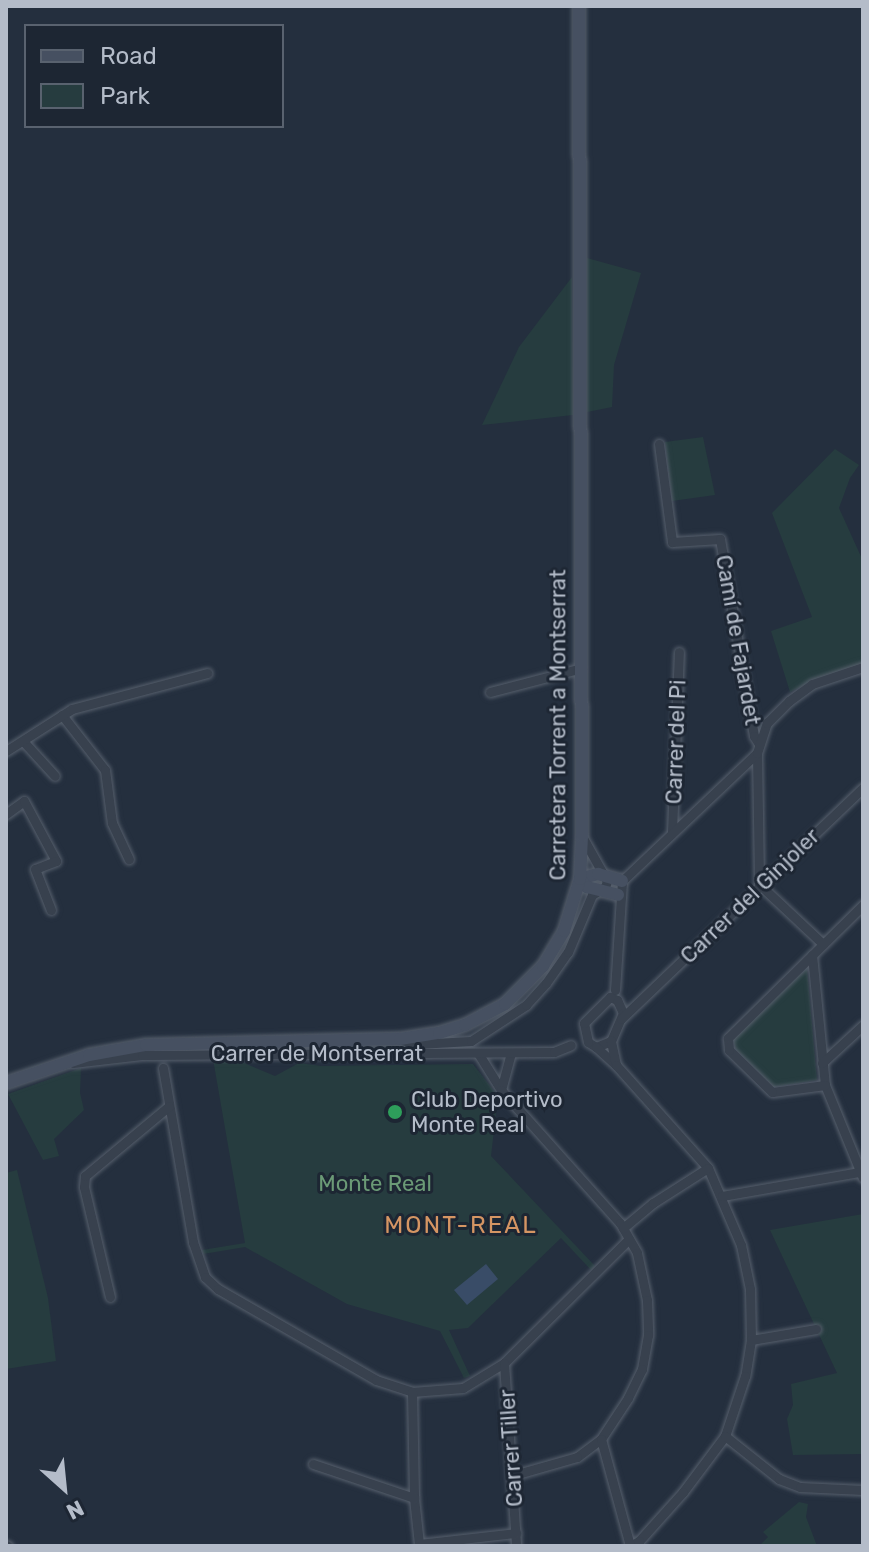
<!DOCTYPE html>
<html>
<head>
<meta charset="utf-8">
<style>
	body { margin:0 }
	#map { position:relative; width:869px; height:1552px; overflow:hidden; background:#242f3e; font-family:Rubik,sans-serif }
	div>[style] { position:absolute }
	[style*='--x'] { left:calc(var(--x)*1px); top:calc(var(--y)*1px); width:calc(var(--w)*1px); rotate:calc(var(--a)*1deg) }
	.green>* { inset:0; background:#263c3f }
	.water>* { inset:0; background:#394c67 }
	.roads { filter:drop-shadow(0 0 2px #565f6c) drop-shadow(0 0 2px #565f6c) }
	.street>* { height:9px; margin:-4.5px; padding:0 4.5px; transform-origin:4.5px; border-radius:4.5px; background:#38414e }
	.secondary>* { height:12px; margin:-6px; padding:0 6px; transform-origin:6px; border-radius:6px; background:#465061 }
	.dots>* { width:22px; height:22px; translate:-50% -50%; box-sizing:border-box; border:4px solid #1d2633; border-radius:50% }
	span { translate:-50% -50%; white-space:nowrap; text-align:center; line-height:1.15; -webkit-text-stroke:6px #1d2633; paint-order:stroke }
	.street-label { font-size:22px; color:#b4bcc9 }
	.poi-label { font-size:22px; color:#b4bcc9 }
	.left { translate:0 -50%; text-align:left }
	.park-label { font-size:22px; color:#6b9a76 }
	.neighbourhood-label { font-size:24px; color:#d59563; letter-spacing:2px }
	.frame { position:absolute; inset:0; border:8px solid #b4bcc9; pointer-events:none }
	.legend { position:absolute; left:24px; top:24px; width:260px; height:104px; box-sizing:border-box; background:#1d2633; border:2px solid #59626f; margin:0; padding:10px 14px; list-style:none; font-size:24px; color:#b4bcc9 }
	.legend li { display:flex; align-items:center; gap:16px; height:40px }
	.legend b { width:40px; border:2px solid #59626f }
	.north { position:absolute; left:24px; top:1448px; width:80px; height:80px; -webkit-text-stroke:6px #1d2633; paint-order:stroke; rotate:153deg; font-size:22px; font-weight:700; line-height:32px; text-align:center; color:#b4bcc9 }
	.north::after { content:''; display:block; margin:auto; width:28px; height:36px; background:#b4bcc9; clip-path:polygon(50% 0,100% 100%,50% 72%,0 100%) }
</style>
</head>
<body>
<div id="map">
	<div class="green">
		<i style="clip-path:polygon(587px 258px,641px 273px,614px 365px,612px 407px,587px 412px)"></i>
		<i style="clip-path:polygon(572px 277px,573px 415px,482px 425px,519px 347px)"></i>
		<i style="clip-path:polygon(703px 437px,715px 495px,672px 501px,665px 442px)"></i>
		<i style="clip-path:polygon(835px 449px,859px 465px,850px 478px,839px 508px,863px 561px,863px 664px,819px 678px,790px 692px,771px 631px,812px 617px,772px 513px)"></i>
		<i style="clip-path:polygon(807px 968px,817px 1080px,774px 1087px,736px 1050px,733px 1039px)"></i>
		<i style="clip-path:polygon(220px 1053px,275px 1076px,299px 1063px,321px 1066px,473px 1064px,498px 1096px,491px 1156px,595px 1266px,591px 1270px,561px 1238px,468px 1328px,449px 1330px,470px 1376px,464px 1378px,440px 1331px,347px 1304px,245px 1247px,203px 1254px,202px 1250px,245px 1243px,213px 1059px)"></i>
		<i style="clip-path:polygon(81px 1068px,80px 1093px,84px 1110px,54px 1139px,59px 1156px,43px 1160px,8px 1094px)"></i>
		<i style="clip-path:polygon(17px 1170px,48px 1298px,56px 1361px,6px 1369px,6px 1173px)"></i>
		<i style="clip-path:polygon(863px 1214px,863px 1454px,793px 1455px,787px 1419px,793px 1405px,791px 1384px,837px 1373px,770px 1230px)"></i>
		<i style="clip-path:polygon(799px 1502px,808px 1504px,806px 1517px,817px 1546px,759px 1546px,768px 1537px,763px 1532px)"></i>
	</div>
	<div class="water">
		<i style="clip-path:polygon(486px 1264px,498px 1279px,467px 1305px,454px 1290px)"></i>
	</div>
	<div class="roads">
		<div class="street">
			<i style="--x:659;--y:444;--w:99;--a:82.4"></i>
			<i style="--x:672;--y:542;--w:48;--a:-3.6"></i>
			<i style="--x:720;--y:539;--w:200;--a:80.2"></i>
			<i style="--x:754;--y:736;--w:9;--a:58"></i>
			<i style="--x:490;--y:692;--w:95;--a:-14.6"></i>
			<i style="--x:62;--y:715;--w:70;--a:52"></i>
			<i style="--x:105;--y:770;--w:53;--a:82.5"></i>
			<i style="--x:112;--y:823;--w:40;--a:65"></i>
			<i style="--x:23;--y:741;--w:47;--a:47.6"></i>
			<i style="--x:6;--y:751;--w:78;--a:-32.5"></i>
			<i style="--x:72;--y:709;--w:140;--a:-14.9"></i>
			<i style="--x:757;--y:753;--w:131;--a:89.1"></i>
			<i style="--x:759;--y:884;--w:88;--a:43.2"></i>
			<i style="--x:6;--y:814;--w:22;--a:-36"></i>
			<i style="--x:24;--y:801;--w:68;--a:61.9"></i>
			<i style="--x:56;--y:861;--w:22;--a:159"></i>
			<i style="--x:35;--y:869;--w:44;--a:68.7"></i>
			<i style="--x:672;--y:832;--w:180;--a:-87.8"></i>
			<i style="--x:812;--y:955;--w:131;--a:84.3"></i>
			<i style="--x:825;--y:1085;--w:100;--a:67.8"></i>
			<i style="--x:615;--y:990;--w:109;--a:-86.3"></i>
			<i style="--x:622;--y:881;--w:186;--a:-43.5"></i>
			<i style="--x:757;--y:753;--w:32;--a:-72"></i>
			<i style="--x:767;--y:723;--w:31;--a:-45"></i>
			<i style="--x:789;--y:701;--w:29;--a:-36"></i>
			<i style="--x:812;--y:684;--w:54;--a:-18.4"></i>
			<i style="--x:610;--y:997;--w:8;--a:23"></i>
			<i style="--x:617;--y:1000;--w:14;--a:65"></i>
			<i style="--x:623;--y:1013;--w:30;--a:113"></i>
			<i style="--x:611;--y:1041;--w:16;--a:158"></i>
			<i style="--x:596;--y:1047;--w:9;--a:-148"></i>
			<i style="--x:588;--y:1042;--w:19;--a:-102"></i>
			<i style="--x:584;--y:1023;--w:37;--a:-45"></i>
			<i style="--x:621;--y:1019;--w:335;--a:-43.7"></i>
			<i style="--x:401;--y:1040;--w:16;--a:14"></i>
			<i style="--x:417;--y:1044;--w:54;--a:-3.2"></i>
			<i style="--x:471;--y:1041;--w:66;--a:-33.2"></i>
			<i style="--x:526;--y:1005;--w:30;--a:-48"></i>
			<i style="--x:546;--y:983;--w:38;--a:-55"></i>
			<i style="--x:568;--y:952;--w:62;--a:-67.2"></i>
			<i style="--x:592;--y:895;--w:15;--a:-32"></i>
			<i style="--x:605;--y:887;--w:6;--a:-72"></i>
			<i style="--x:607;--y:881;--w:49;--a:-119.2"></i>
			<i style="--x:596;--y:1047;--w:27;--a:42"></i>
			<i style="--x:616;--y:1065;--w:25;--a:-102"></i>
			<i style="--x:478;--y:1053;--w:44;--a:58.1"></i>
			<i style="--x:501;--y:1090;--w:38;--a:-75"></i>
			<i style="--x:73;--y:1063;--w:69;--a:-6.6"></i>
			<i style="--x:142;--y:1055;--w:412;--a:-0.4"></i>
			<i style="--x:554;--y:1052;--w:18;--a:-22"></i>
			<i style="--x:822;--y:1063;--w:56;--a:-42.8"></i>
			<i style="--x:616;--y:1065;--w:138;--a:48.2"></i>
			<i style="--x:708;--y:1168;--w:84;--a:66.8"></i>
			<i style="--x:741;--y:1245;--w:45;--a:78.4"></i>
			<i style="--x:750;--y:1289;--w:51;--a:88.9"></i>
			<i style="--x:751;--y:1340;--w:36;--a:99"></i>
			<i style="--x:745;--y:1376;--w:63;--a:108.4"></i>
			<i style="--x:725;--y:1436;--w:70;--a:126.9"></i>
			<i style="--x:683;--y:1492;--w:66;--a:131.9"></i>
			<i style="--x:639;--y:1541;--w:10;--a:151"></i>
			<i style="--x:163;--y:1068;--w:177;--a:80.2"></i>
			<i style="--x:193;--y:1242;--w:37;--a:71"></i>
			<i style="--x:205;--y:1277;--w:18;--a:43"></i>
			<i style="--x:218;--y:1289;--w:182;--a:29.9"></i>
			<i style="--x:376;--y:1380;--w:38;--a:18"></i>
			<i style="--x:412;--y:1392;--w:51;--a:-4.5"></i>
			<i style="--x:463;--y:1388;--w:48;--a:-31.4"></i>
			<i style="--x:504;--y:1363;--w:176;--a:-44.8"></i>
			<i style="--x:825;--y:1085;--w:53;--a:172.5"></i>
			<i style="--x:772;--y:1092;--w:60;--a:-135.7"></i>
			<i style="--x:729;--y:1050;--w:12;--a:-95"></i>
			<i style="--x:728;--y:1038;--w:190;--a:-44.6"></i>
			<i style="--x:501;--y:1090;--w:178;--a:48.2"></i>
			<i style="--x:620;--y:1223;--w:34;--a:60"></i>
			<i style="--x:637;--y:1253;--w:48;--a:78"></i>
			<i style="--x:647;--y:1300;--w:35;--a:88"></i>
			<i style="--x:648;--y:1335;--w:35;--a:100"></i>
			<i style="--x:642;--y:1369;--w:32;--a:116"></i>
			<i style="--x:628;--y:1398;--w:49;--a:123.4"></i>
			<i style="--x:601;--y:1439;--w:30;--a:143"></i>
			<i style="--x:577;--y:1457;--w:66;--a:164.1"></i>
			<i style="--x:722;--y:1196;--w:140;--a:-9.9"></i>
			<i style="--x:623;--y:1228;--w:39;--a:-40"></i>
			<i style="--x:653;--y:1203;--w:65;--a:-32.5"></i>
			<i style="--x:110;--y:1297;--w:113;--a:-103.3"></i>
			<i style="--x:84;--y:1187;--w:11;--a:-85"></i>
			<i style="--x:85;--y:1176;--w:109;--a:-39.8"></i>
			<i style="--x:751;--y:1340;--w:66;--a:-9.6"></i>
			<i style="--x:504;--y:1363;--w:183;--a:86.2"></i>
			<i style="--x:412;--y:1392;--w:106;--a:88.9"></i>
			<i style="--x:414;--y:1498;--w:46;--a:83.8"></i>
			<i style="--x:419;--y:1544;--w:98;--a:-6.5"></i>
			<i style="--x:725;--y:1436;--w:69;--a:38.5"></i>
			<i style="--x:779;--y:1479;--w:22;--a:21"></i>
			<i style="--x:800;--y:1487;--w:63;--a:2.7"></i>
			<i style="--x:601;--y:1439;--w:111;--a:74.8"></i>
			<i style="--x:313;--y:1464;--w:107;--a:18.6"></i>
			<i style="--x:6;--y:1545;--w:2;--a:27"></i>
		</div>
		<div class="secondary">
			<i style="--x:580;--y:879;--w:19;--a:-16"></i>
			<i style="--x:598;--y:874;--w:25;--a:16"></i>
			<i style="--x:580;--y:879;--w:11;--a:49"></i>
			<i style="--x:587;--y:887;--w:32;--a:14"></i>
			<i style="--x:6;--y:1083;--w:88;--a:-18.6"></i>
			<i style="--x:89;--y:1055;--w:58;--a:-10"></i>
			<i style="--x:146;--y:1045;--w:254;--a:-1.4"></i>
			<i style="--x:400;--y:1039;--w:39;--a:-9"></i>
			<i style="--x:439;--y:1033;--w:27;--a:-17"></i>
			<i style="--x:465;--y:1025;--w:45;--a:-27.7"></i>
			<i style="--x:505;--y:1004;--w:54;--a:-45"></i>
			<i style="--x:543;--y:966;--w:41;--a:-59"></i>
			<i style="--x:564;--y:931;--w:54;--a:-72.9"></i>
			<i style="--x:580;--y:879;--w:43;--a:-87.3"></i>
			<i style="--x:582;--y:836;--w:830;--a:-90.21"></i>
		</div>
	</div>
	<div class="dots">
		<i style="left:395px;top:1112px;background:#2e9e5b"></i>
	</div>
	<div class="street-label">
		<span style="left:738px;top:640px;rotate:80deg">Camí de Fajardet</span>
		<span style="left:558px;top:725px;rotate:-90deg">Carretera Torrent a Montserrat</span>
		<span style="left:676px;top:742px;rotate:-88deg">Carrer del Pi</span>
		<span style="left:750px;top:896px;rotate:-44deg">Carrer del Ginjoler</span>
		<span style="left:317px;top:1054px">Carrer de Montserrat</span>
		<span style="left:511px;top:1448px;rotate:-94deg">Carrer Tiller</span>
	</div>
	<div class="poi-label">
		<span class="left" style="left:411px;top:1112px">Club Deportivo<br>Monte Real</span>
	</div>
	<div class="park-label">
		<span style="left:375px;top:1184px">Monte Real</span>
	</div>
	<div class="neighbourhood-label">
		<span style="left:461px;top:1226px">MONT-REAL</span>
	</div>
	<div class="frame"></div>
	<ul class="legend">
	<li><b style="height:10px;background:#465061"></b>Road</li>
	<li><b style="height:22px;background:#263c3f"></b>Park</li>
	</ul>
	<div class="north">N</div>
</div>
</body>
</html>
